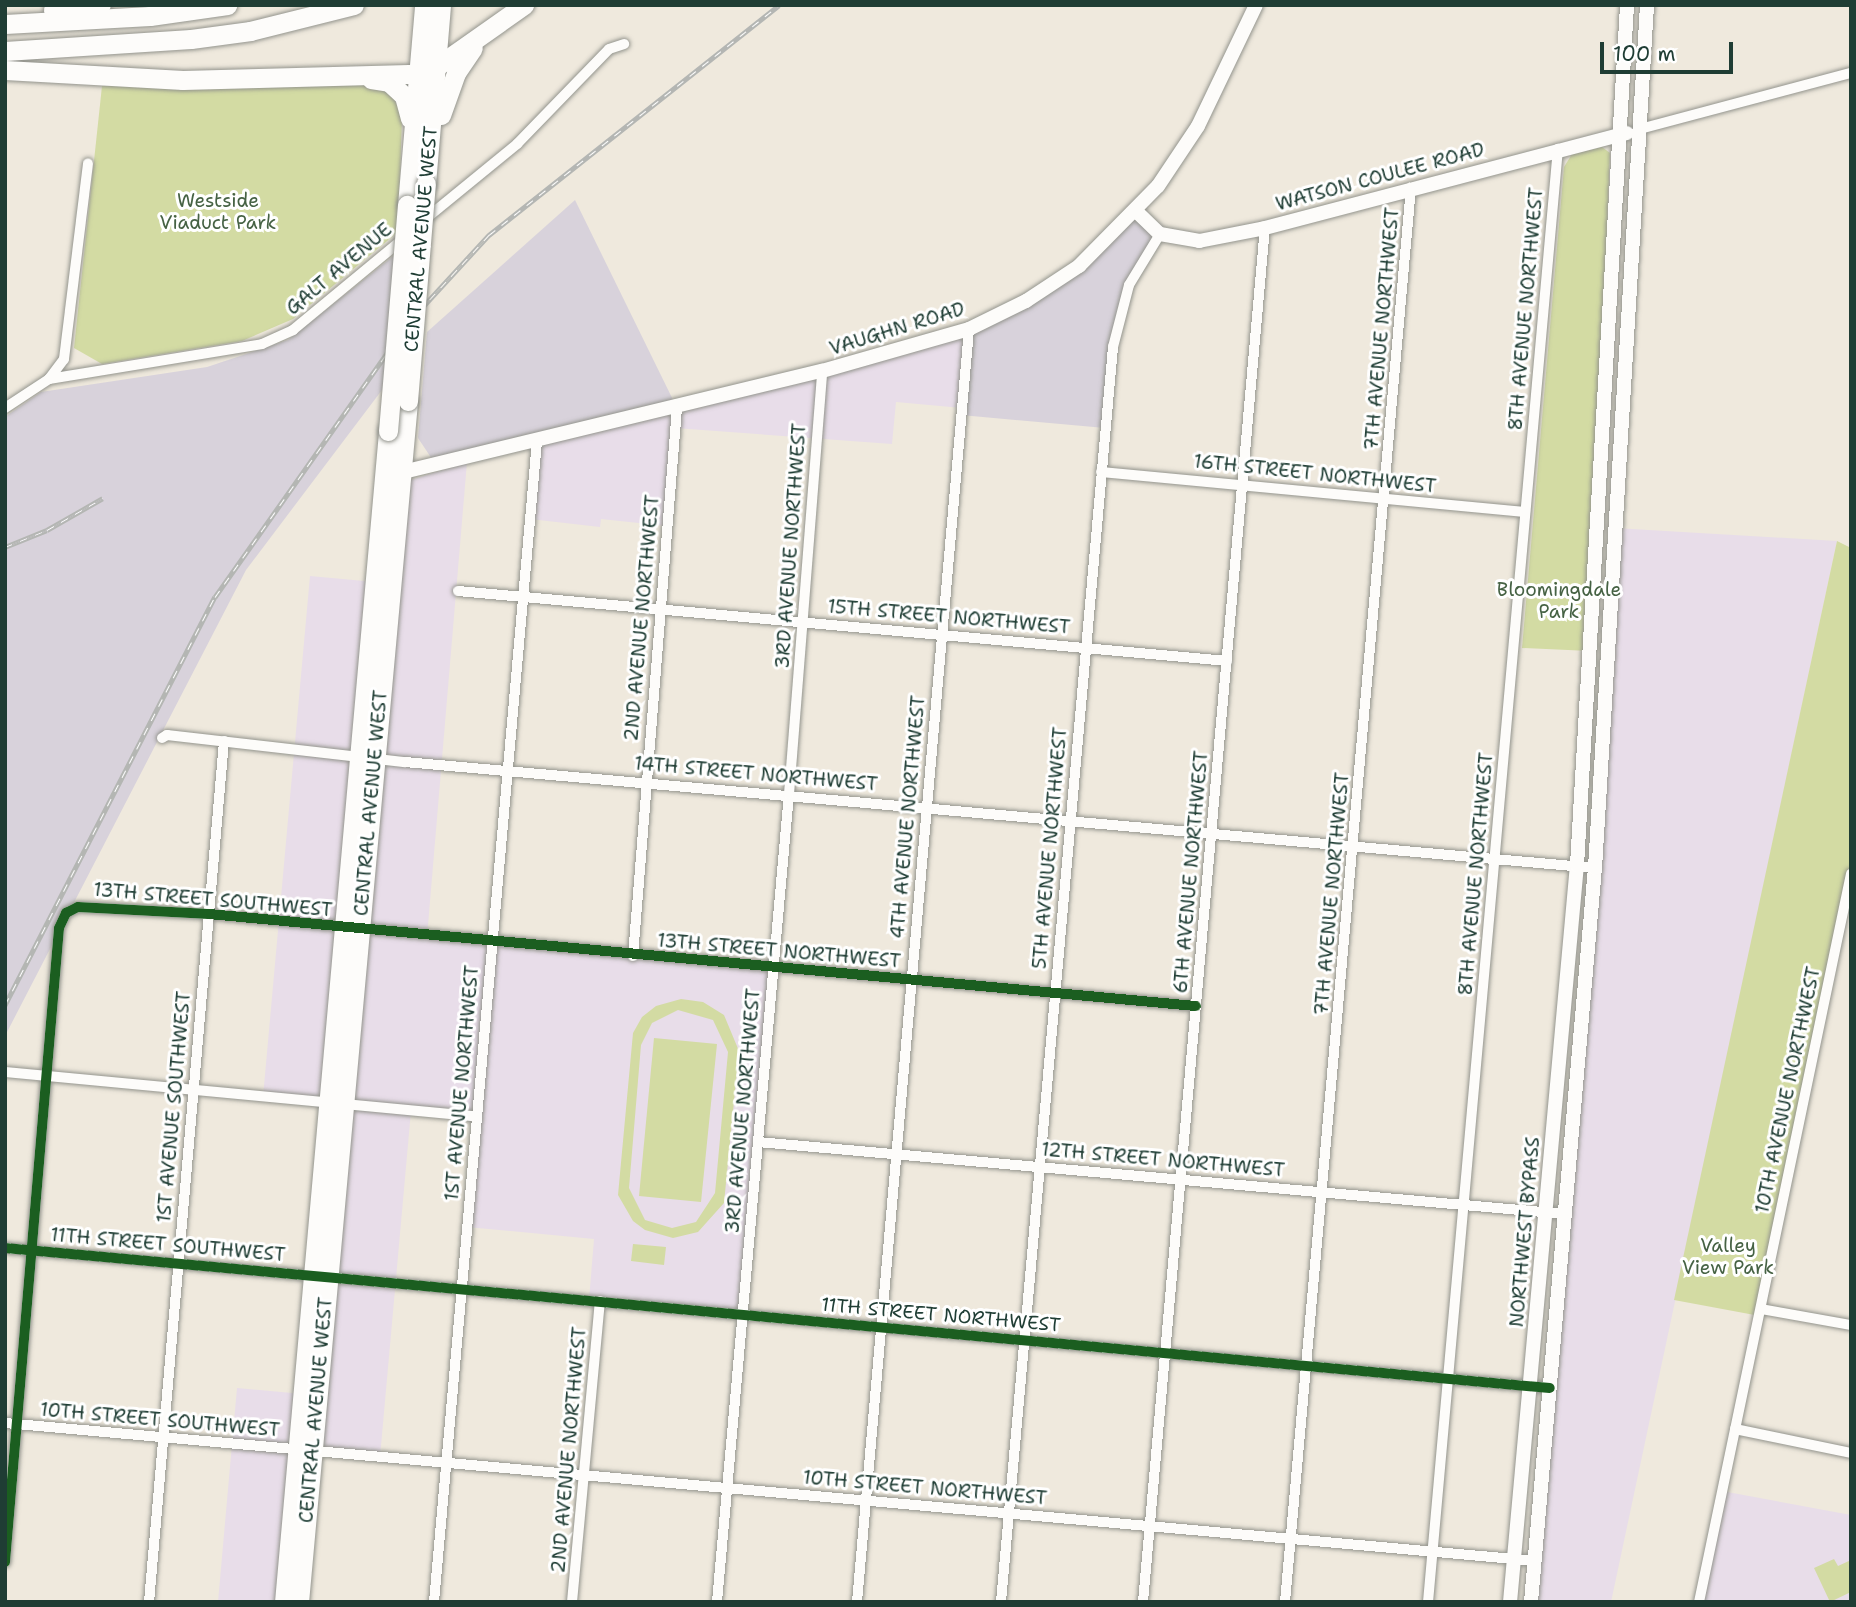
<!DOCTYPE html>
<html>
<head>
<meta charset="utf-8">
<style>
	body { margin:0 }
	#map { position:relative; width:1856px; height:1607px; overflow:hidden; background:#efe9dd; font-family:"Shantell Sans",sans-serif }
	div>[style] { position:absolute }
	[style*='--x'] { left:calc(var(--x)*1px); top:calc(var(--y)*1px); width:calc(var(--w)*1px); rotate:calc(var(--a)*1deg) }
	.built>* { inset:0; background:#e8dde9 }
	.industrial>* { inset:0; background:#d8d2db }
	.green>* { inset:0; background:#d3dba3 }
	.roads { filter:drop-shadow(0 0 2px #93948d) drop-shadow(0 0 2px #93948d) }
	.street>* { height:10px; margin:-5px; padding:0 5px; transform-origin:5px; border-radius:5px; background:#fdfcfa }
	.secondary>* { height:14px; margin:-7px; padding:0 7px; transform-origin:7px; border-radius:7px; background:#fdfcfa }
	.highway>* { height:19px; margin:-9.5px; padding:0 9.5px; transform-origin:9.5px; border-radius:9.5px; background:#fdfcfa }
	.rail>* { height:5px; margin-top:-2.5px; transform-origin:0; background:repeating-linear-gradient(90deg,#fff 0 8px,#b4b6b3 0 16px); box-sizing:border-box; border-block:2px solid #b4b6b3 }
	.bridges { filter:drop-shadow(0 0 2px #93948d) drop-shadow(0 0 2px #93948d) }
	.highway-bridge>* { height:19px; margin:-9.5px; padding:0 9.5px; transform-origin:9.5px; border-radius:9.5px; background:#fdfcfa }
	.cycleway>* { height:10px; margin:-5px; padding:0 5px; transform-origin:5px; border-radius:5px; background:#1b5e20 }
	span { translate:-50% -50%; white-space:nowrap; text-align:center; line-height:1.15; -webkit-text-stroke:6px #fff; paint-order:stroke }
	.street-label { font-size:19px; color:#1f3d34 }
	.park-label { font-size:19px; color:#466244 }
	.frame { position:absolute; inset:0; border:7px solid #1f3d34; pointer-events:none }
	.scale { position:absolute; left:1600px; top:42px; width:133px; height:32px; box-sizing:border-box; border:4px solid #1f3d34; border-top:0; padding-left:9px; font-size:21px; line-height:24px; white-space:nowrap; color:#1f3d34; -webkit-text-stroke:5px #fff; paint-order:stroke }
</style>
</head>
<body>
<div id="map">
	<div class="built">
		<i style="clip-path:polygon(969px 329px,962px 408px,896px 402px,892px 444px,675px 428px,667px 526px,601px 519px,600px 527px,530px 519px,537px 442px)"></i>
		<i style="clip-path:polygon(467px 462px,427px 937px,774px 968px,742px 1314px,589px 1300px,594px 1239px,467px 1227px,477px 1117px,411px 1111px,380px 1457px,312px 1451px,402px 483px)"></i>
		<i style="clip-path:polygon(1615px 528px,1837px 541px,1611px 1602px,1531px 1602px)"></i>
		<i style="clip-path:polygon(310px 576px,375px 582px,327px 1103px,263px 1097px)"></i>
		<i style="clip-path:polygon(237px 1388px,303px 1394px,284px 1602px,218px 1602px)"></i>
		<i style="clip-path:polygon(1722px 1491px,1851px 1515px,1851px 1602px,1699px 1602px)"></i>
	</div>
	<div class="industrial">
		<i style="clip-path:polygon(575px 200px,677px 408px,436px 465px,418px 438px,427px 332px)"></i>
		<i style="clip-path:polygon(1137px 212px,1160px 234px,1141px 261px,1119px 318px,1105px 428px,961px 415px,969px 329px,1026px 301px)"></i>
		<i style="clip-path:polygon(396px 254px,385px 386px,246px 570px,5px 1036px,5px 417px,41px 392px,207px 367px,288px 340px)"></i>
	</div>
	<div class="green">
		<i style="clip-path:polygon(372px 82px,392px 93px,402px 118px,398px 232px,293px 319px,242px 341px,102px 364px,74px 348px,102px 86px)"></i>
		<i style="clip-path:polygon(1602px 147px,1610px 153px,1590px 651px,1522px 648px,1564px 167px,1572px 154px)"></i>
		<i style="clip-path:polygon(1837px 541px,1851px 548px,1851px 875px,1760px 1316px,1674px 1300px)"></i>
		<i style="clip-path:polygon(evenodd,681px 999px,703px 1002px,724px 1015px,739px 1051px,724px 1203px,698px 1232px,673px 1238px,645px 1230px,633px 1221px,618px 1195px,633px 1033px,642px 1017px,656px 1006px,681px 999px,678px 1010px,713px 1020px,728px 1052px,715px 1193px,696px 1222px,672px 1228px,645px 1220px,629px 1188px,641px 1045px,652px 1023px,678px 1010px)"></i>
		<i style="clip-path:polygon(654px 1038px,717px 1044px,701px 1202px,639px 1196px)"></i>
		<i style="clip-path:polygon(633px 1244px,666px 1247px,664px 1265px,631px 1261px)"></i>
		<i style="clip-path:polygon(1834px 1559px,1838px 1566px,1851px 1560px,1851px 1592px,1830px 1602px,1814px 1568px)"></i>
	</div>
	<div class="roads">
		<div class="street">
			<i style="--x:1640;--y:129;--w:218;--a:-14.9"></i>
			<i style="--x:423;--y:221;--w:122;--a:-39.3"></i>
			<i style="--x:517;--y:144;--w:132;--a:-45.9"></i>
			<i style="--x:609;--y:49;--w:16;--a:-18"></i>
			<i style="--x:49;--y:379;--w:216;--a:-9.3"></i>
			<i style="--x:262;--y:344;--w:34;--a:-24"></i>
			<i style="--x:293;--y:330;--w:143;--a:-39.6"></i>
			<i style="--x:5;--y:408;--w:53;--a:-33.4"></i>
			<i style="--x:49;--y:379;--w:25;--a:-53"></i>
			<i style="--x:64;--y:359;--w:197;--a:-83"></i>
			<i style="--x:1101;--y:472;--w:426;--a:5.4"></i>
			<i style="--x:458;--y:591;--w:772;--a:5.2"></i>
			<i style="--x:162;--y:738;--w:6;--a:-31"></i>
			<i style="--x:167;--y:735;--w:240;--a:6.5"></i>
			<i style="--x:405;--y:762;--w:1195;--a:5.09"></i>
			<i style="--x:633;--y:956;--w:550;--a:-85.41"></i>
			<i style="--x:5;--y:1072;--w:474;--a:5.4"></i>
			<i style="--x:758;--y:1142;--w:809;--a:5.1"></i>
			<i style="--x:5;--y:1248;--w:1551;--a:5.18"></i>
			<i style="--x:1761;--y:1309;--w:91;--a:10.1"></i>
			<i style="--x:5;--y:1423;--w:1536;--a:5.15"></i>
			<i style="--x:1735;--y:1429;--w:118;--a:11.7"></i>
			<i style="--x:5;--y:1562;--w:636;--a:-85.13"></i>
			<i style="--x:59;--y:928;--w:17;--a:-65"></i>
			<i style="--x:66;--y:913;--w:13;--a:-27"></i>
			<i style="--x:78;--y:907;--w:131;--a:3.1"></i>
			<i style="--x:209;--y:914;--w:991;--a:5.33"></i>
			<i style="--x:149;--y:1602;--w:864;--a:-85.02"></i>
			<i style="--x:434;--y:1602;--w:1165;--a:-84.93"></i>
			<i style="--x:572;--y:1602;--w:302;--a:-84.7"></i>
			<i style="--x:717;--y:1602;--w:811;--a:-84.91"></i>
			<i style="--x:789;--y:794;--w:424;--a:-85.5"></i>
			<i style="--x:857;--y:1602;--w:1278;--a:-84.97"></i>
			<i style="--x:1001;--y:1602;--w:1260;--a:-84.9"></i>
			<i style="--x:1113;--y:347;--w:64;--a:-75.5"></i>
			<i style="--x:1129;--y:285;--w:60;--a:-58.7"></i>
			<i style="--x:1143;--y:1602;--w:1379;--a:-84.93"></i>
			<i style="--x:1285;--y:1602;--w:1420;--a:-84.91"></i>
			<i style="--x:1428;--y:1602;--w:1459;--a:-84.89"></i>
			<i style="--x:1699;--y:1602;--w:744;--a:-78.21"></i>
		</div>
		<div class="secondary">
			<i style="--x:1137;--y:212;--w:32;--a:44"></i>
			<i style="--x:1160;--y:234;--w:40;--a:10"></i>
			<i style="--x:1199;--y:241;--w:67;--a:-11.1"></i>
			<i style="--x:1265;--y:228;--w:374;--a:-14.7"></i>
			<i style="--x:403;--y:472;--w:431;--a:-13.6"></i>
			<i style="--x:822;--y:371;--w:153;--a:-15.9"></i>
			<i style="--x:969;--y:329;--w:64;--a:-26.2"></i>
			<i style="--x:1026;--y:301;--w:64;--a:-33.4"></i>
			<i style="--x:1079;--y:266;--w:112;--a:-45.4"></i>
			<i style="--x:1158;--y:186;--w:72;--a:-56.3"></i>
			<i style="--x:1198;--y:126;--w:134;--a:-64.4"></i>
			<i style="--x:1510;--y:1602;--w:740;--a:-84.81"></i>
			<i style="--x:1577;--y:865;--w:861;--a:-86.67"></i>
			<i style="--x:1531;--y:1602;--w:737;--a:-85.02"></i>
			<i style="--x:1595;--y:868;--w:865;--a:-86.55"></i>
		</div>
		<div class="highway">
			<i style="--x:53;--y:10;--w:48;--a:-5.9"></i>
			<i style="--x:5;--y:24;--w:145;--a:-3.2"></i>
			<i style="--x:150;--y:16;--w:78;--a:-8.1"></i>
			<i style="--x:5;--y:51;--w:186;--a:-3.7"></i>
			<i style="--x:191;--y:39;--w:60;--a:-7.7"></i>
			<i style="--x:250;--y:31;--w:107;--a:-14"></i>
			<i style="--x:5;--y:70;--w:178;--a:3.2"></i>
			<i style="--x:183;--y:80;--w:235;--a:-1.5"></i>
			<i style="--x:418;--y:74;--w:19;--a:-21"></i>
			<i style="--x:436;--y:67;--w:108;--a:-35.2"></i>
			<i style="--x:371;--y:79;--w:18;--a:9"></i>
			<i style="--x:389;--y:82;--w:21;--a:43"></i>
			<i style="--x:404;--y:96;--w:23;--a:75"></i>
			<i style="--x:441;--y:115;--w:45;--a:-70.3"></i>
			<i style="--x:456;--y:73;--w:30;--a:-56"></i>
			<i style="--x:426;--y:184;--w:180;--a:-85.2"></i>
			<i style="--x:407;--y:205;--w:201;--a:-85.1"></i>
			<i style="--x:284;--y:1602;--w:1176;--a:-84.92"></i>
			<i style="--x:299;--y:1602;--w:1206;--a:-84.81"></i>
		</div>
	</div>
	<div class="rail">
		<i style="--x:5;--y:547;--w:45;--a:-22"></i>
		<i style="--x:47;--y:530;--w:64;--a:-29.7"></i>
		<i style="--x:5;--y:1005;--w:459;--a:-62.8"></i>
		<i style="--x:215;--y:597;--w:335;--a:-54.8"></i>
		<i style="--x:408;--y:323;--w:120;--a:-47.4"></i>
		<i style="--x:489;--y:235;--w:370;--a:-38.4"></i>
	</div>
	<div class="bridges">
		<div class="highway-bridge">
			<i style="--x:408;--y:401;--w:218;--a:-85.3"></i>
			<i style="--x:388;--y:431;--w:227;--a:-85.2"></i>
		</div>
	</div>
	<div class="cycleway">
		<i style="--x:5;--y:1248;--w:1551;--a:5.18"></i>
		<i style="--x:5;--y:1562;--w:636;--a:-85.13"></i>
		<i style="--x:59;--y:928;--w:17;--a:-65"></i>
		<i style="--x:66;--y:913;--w:13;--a:-27"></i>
		<i style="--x:78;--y:907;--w:131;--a:3.1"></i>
		<i style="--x:209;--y:914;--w:991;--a:5.33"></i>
	</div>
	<div class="street-label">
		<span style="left:1380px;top:177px;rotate:-15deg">WATSON COULEE ROAD</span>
		<span style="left:421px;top:239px;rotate:-85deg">CENTRAL AVENUE WEST</span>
		<span style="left:339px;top:269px;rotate:-40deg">GALT AVENUE</span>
		<span style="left:1526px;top:309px;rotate:-85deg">8TH AVENUE NORTHWEST</span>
		<span style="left:897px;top:329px;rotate:-17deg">VAUGHN ROAD</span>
		<span style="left:1382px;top:329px;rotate:-85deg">7TH AVENUE NORTHWEST</span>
		<span style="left:1315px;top:474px;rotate:6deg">16TH STREET NORTHWEST</span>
		<span style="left:791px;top:546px;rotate:-86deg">3RD AVENUE NORTHWEST</span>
		<span style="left:949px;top:617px;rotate:5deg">15TH STREET NORTHWEST</span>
		<span style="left:642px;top:618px;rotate:-85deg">2ND AVENUE NORTHWEST</span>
		<span style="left:756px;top:774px;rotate:5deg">14TH STREET NORTHWEST</span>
		<span style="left:371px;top:803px;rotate:-85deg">CENTRAL AVENUE WEST</span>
		<span style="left:908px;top:817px;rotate:-85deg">4TH AVENUE NORTHWEST</span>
		<span style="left:1050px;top:848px;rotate:-85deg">5TH AVENUE NORTHWEST</span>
		<span style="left:1191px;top:872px;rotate:-85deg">6TH AVENUE NORTHWEST</span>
		<span style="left:1476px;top:874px;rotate:-85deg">8TH AVENUE NORTHWEST</span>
		<span style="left:1332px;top:894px;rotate:-85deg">7TH AVENUE NORTHWEST</span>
		<span style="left:213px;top:900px;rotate:5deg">13TH STREET SOUTHWEST</span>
		<span style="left:779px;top:951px;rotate:5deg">13TH STREET NORTHWEST</span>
		<span style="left:462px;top:1083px;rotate:-85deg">1ST AVENUE NORTHWEST</span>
		<span style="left:1788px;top:1090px;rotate:-78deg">10TH AVENUE NORTHWEST</span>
		<span style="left:174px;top:1107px;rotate:-85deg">1ST AVENUE SOUTHWEST</span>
		<span style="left:743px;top:1111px;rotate:-85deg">3RD AVENUE NORTHWEST</span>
		<span style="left:1163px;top:1160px;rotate:5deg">12TH STREET NORTHWEST</span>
		<span style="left:1525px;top:1232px;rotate:-85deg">NORTHWEST BYPASS</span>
		<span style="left:168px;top:1245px;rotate:5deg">11TH STREET SOUTHWEST</span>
		<span style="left:941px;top:1315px;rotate:5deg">11TH STREET NORTHWEST</span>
		<span style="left:316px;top:1410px;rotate:-85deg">CENTRAL AVENUE WEST</span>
		<span style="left:160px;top:1420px;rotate:5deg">10TH STREET SOUTHWEST</span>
		<span style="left:569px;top:1450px;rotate:-85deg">2ND AVENUE NORTHWEST</span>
		<span style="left:925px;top:1488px;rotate:5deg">10TH STREET NORTHWEST</span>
	</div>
	<div class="park-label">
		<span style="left:218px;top:212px">Westside<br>Viaduct Park</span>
		<span style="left:1559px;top:601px">Bloomingdale<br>Park</span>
		<span style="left:1728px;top:1257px">Valley<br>View Park</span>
	</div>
	<div class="frame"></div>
	<div class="scale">100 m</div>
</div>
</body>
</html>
